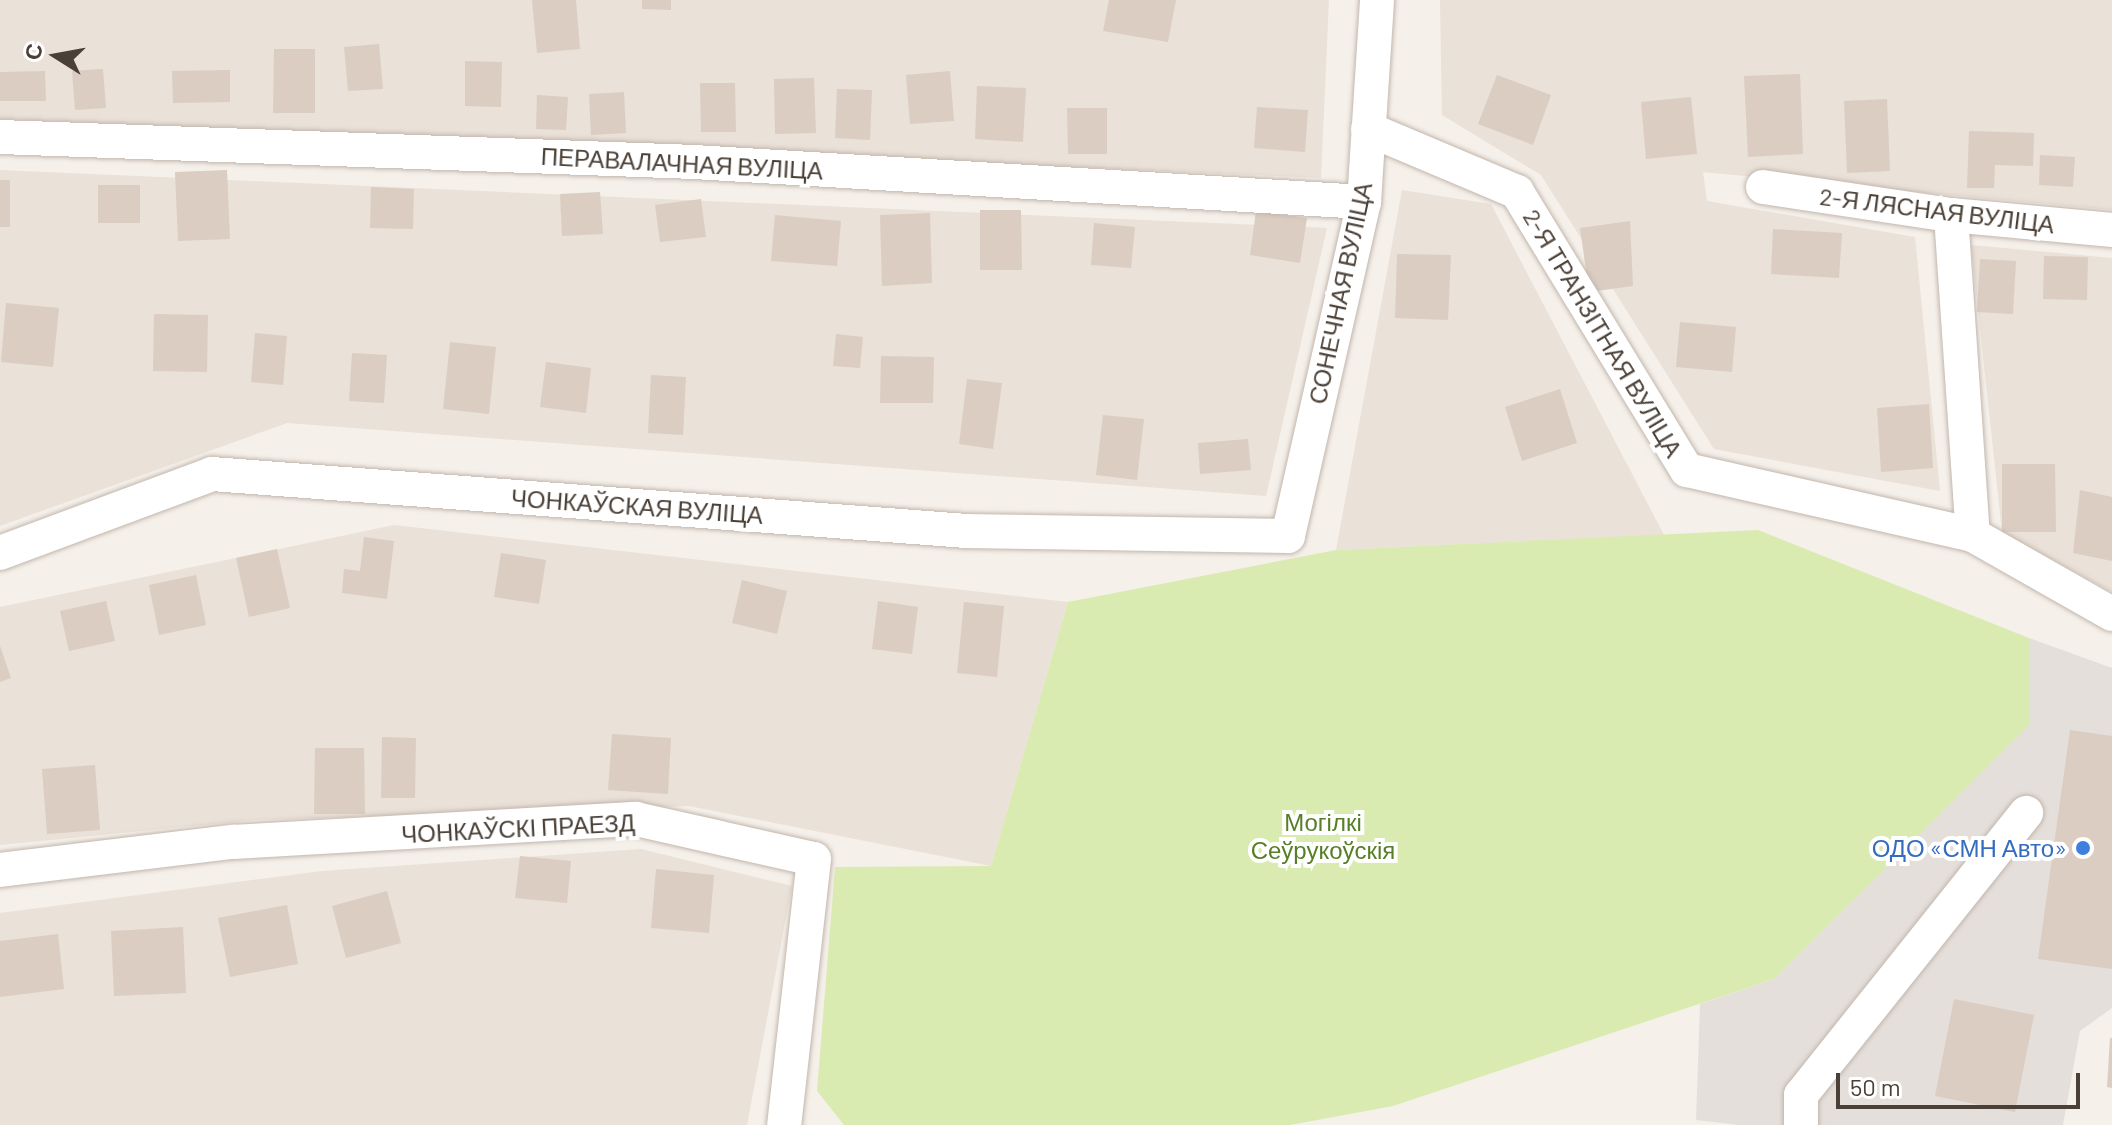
<!DOCTYPE html>
<html>
<head>
<meta charset="utf-8">
<style>
	body { margin:0 }
	#map { position:relative; width:2112px; height:1125px; overflow:hidden; background:#f5f0ea; font-family:Barlow,sans-serif }
	div>[style] { position:absolute }
	[style*='--x'] { left:calc(var(--x)*1px); top:calc(var(--y)*1px); width:calc(var(--w)*1px); rotate:calc(var(--a)*1deg) }
	.residential>* { inset:0; background:#eae1d8 }
	.industrial>* { inset:0; background:#e5dfdb }
	.green>* { inset:0; background:#daebb1 }
	.building>* { inset:0; background:#dbcdc1 }
	.roads { filter:drop-shadow(0 0 2px #c2b6ac) drop-shadow(0 0 2px #c2b6ac) }
	.minor>* { height:34px; margin:-17px; padding:0 17px; transform-origin:17px; border-radius:17px; background:#fff }
	.dots>* { width:22px; height:22px; translate:-50% -50%; box-sizing:border-box; border:4px solid #fff; border-radius:50% }
	span { translate:-50% -50%; white-space:nowrap; text-align:center; line-height:1.15; -webkit-text-stroke:8px #fff; paint-order:stroke }
	.street-label { font-size:24px; color:#4a4037 }
	.park-label { font-size:24px; color:#577f27 }
	.shop-label { font-size:24px; color:#366cbe }
	.right { translate:-100% -50%; text-align:right }
	.north { position:absolute; left:16px; top:16px; width:80px; height:80px; -webkit-text-stroke:6px #fff; paint-order:stroke; rotate:281deg; font-size:22px; font-weight:700; line-height:32px; text-align:center; color:#4a4037 }
	.north::after { content:''; display:block; margin:auto; width:28px; height:36px; background:#4a4037; clip-path:polygon(50% 0,100% 100%,50% 72%,0 100%) }
	.scale { position:absolute; left:1836px; top:1073px; width:244px; height:36px; box-sizing:border-box; border:4px solid #4a4037; border-top:0; padding-left:10px; font-size:24px; line-height:28px; white-space:nowrap; color:#4a4037; -webkit-text-stroke:6px #fff; paint-order:stroke }
</style>
</head>
<body>
<div id="map">
	<div class="residential">
		<i style="clip-path:polygon(0 0,1329px 0,1321px 178px,0 119px)"></i>
		<i style="clip-path:polygon(1440px 0,2112px 0,2112px 210px,1703px 172px,1707px 201px,1915px 237px,1940px 491px,1714px 449px,1541px 175px,1442px 115px)"></i>
		<i style="clip-path:polygon(0 170px,1327px 228px,1266px 496px,287px 423px,0 526px)"></i>
		<i style="clip-path:polygon(1402px 190px,1491px 204px,1664px 535px,1336px 550px)"></i>
		<i style="clip-path:polygon(1971px 245px,2112px 258px,2112px 592px,2002px 532px)"></i>
		<i style="clip-path:polygon(394px 525px,1068px 602px,991px 866px,689px 806px,254px 820px,0 845px,0 607px)"></i>
		<i style="clip-path:polygon(641px 849px,792px 886px,747px 1125px,0 1125px,0 913px,322px 871px)"></i>
	</div>
	<div class="industrial">
		<i style="clip-path:polygon(2029px 638px,2112px 668px,2112px 1008px,2080px 1031px,2063px 1125px,1739px 1125px,1696px 1120px,1700px 1004px,1774px 979px,2028px 725px)"></i>
	</div>
	<div class="green">
		<i style="clip-path:polygon(1758px 530px,2029px 638px,2029px 725px,1774px 979px,1393px 1106px,1290px 1125px,844px 1125px,817px 1091px,835px 867px,991px 866px,1068px 602px,1336px 550px)"></i>
	</div>
	<div class="building">
		<i style="clip-path:polygon(532px 0,576px 0,580px 49px,537px 53px)"></i>
		<i style="clip-path:polygon(642px 0,671px 0,671px 10px,642px 9px)"></i>
		<i style="clip-path:polygon(1109px 0,1176px 0,1168px 42px,1103px 31px)"></i>
		<i style="clip-path:polygon(379px 44px,383px 89px,348px 91px,344px 47px)"></i>
		<i style="clip-path:polygon(274px 49px,315px 49px,315px 113px,273px 113px)"></i>
		<i style="clip-path:polygon(465px 61px,502px 62px,501px 107px,465px 106px)"></i>
		<i style="clip-path:polygon(103px 69px,106px 108px,75px 110px,72px 71px)"></i>
		<i style="clip-path:polygon(230px 70px,230px 102px,173px 103px,172px 71px)"></i>
		<i style="clip-path:polygon(45px 71px,46px 101px,0 101px,0 72px)"></i>
		<i style="clip-path:polygon(950px 71px,954px 121px,910px 124px,906px 75px)"></i>
		<i style="clip-path:polygon(1800px 74px,1803px 154px,1748px 157px,1744px 76px)"></i>
		<i style="clip-path:polygon(1497px 75px,1551px 95px,1533px 145px,1478px 124px)"></i>
		<i style="clip-path:polygon(814px 78px,816px 133px,775px 134px,774px 79px)"></i>
		<i style="clip-path:polygon(700px 83px,735px 83px,736px 132px,701px 132px)"></i>
		<i style="clip-path:polygon(977px 86px,1026px 88px,1023px 142px,975px 139px)"></i>
		<i style="clip-path:polygon(837px 89px,872px 90px,870px 140px,835px 138px)"></i>
		<i style="clip-path:polygon(624px 92px,626px 133px,591px 135px,589px 94px)"></i>
		<i style="clip-path:polygon(537px 95px,568px 97px,566px 130px,536px 129px)"></i>
		<i style="clip-path:polygon(1691px 97px,1697px 154px,1646px 159px,1641px 102px)"></i>
		<i style="clip-path:polygon(1887px 99px,1890px 171px,1847px 173px,1844px 101px)"></i>
		<i style="clip-path:polygon(1257px 107px,1308px 110px,1305px 152px,1254px 148px)"></i>
		<i style="clip-path:polygon(1067px 108px,1107px 108px,1107px 154px,1068px 154px)"></i>
		<i style="clip-path:polygon(1969px 131px,2034px 133px,2033px 166px,1995px 165px,1994px 188px,1967px 188px)"></i>
		<i style="clip-path:polygon(2040px 155px,2075px 157px,2073px 187px,2039px 185px)"></i>
		<i style="clip-path:polygon(227px 170px,230px 239px,178px 241px,175px 172px)"></i>
		<i style="clip-path:polygon(0 180px,10px 180px,10px 227px,0 227px)"></i>
		<i style="clip-path:polygon(98px 185px,140px 185px,140px 223px,98px 223px)"></i>
		<i style="clip-path:polygon(371px 187px,414px 189px,413px 229px,370px 228px)"></i>
		<i style="clip-path:polygon(600px 192px,603px 234px,562px 236px,560px 194px)"></i>
		<i style="clip-path:polygon(701px 199px,706px 237px,660px 242px,655px 205px)"></i>
		<i style="clip-path:polygon(980px 210px,1021px 210px,1022px 270px,980px 270px)"></i>
		<i style="clip-path:polygon(1256px 211px,1307px 218px,1300px 263px,1250px 255px)"></i>
		<i style="clip-path:polygon(930px 213px,932px 283px,882px 286px,880px 215px)"></i>
		<i style="clip-path:polygon(775px 215px,841px 221px,837px 266px,771px 261px)"></i>
		<i style="clip-path:polygon(1630px 221px,1633px 286px,1589px 292px,1580px 228px)"></i>
		<i style="clip-path:polygon(1094px 223px,1135px 227px,1131px 268px,1091px 265px)"></i>
		<i style="clip-path:polygon(1773px 229px,1842px 233px,1839px 278px,1771px 274px)"></i>
		<i style="clip-path:polygon(1397px 254px,1451px 255px,1448px 320px,1395px 318px)"></i>
		<i style="clip-path:polygon(2044px 256px,2088px 257px,2087px 300px,2043px 299px)"></i>
		<i style="clip-path:polygon(1980px 259px,2016px 261px,2013px 314px,1977px 312px)"></i>
		<i style="clip-path:polygon(6px 303px,59px 308px,53px 367px,1px 362px)"></i>
		<i style="clip-path:polygon(154px 314px,208px 315px,207px 372px,153px 371px)"></i>
		<i style="clip-path:polygon(1680px 322px,1736px 327px,1732px 372px,1676px 367px)"></i>
		<i style="clip-path:polygon(255px 333px,287px 336px,283px 385px,251px 382px)"></i>
		<i style="clip-path:polygon(836px 334px,863px 337px,860px 368px,833px 366px)"></i>
		<i style="clip-path:polygon(450px 342px,496px 347px,489px 414px,443px 409px)"></i>
		<i style="clip-path:polygon(352px 353px,387px 355px,384px 403px,349px 401px)"></i>
		<i style="clip-path:polygon(881px 356px,934px 357px,933px 403px,880px 403px)"></i>
		<i style="clip-path:polygon(546px 362px,591px 368px,586px 413px,540px 407px)"></i>
		<i style="clip-path:polygon(651px 375px,686px 377px,683px 435px,648px 433px)"></i>
		<i style="clip-path:polygon(967px 379px,1002px 383px,993px 449px,959px 444px)"></i>
		<i style="clip-path:polygon(1560px 389px,1577px 443px,1522px 461px,1505px 407px)"></i>
		<i style="clip-path:polygon(1929px 404px,1933px 468px,1881px 472px,1877px 408px)"></i>
		<i style="clip-path:polygon(1103px 415px,1144px 419px,1137px 480px,1096px 475px)"></i>
		<i style="clip-path:polygon(1248px 439px,1251px 470px,1200px 474px,1198px 443px)"></i>
		<i style="clip-path:polygon(2002px 464px,2055px 464px,2056px 532px,2002px 532px)"></i>
		<i style="clip-path:polygon(2080px 490px,2112px 497px,2112px 561px,2073px 553px)"></i>
		<i style="clip-path:polygon(364px 537px,394px 541px,387px 599px,342px 593px,344px 569px,360px 571px)"></i>
		<i style="clip-path:polygon(277px 549px,290px 608px,249px 617px,236px 558px)"></i>
		<i style="clip-path:polygon(501px 553px,546px 560px,539px 604px,494px 597px)"></i>
		<i style="clip-path:polygon(196px 575px,206px 625px,159px 635px,149px 585px)"></i>
		<i style="clip-path:polygon(742px 580px,787px 591px,777px 634px,732px 623px)"></i>
		<i style="clip-path:polygon(106px 601px,115px 641px,69px 651px,60px 611px)"></i>
		<i style="clip-path:polygon(878px 601px,918px 607px,912px 654px,872px 649px)"></i>
		<i style="clip-path:polygon(964px 602px,1004px 606px,997px 677px,957px 673px)"></i>
		<i style="clip-path:polygon(0 646px,11px 678px,0 682px)"></i>
		<i style="clip-path:polygon(2070px 730px,2112px 736px,2112px 969px,2038px 959px)"></i>
		<i style="clip-path:polygon(612px 734px,671px 738px,668px 794px,608px 790px)"></i>
		<i style="clip-path:polygon(382px 737px,416px 738px,415px 798px,381px 798px)"></i>
		<i style="clip-path:polygon(315px 748px,364px 748px,365px 814px,314px 814px)"></i>
		<i style="clip-path:polygon(95px 765px,100px 830px,47px 834px,42px 769px)"></i>
		<i style="clip-path:polygon(520px 856px,571px 861px,567px 903px,515px 898px)"></i>
		<i style="clip-path:polygon(656px 869px,714px 875px,709px 933px,651px 928px)"></i>
		<i style="clip-path:polygon(387px 891px,401px 943px,346px 958px,332px 906px)"></i>
		<i style="clip-path:polygon(287px 905px,298px 964px,230px 977px,218px 918px)"></i>
		<i style="clip-path:polygon(183px 927px,186px 993px,114px 996px,111px 931px)"></i>
		<i style="clip-path:polygon(58px 934px,64px 989px,0 997px,0 941px)"></i>
		<i style="clip-path:polygon(1954px 999px,2034px 1015px,2015px 1112px,1935px 1096px)"></i>
		<i style="clip-path:polygon(2110px 1038px,2112px 1038px,2112px 1088px,2107px 1087px)"></i>
	</div>
	<div class="roads">
		<div class="minor">
			<i style="--x:1368;--y:129;--w:162;--a:22.9"></i>
			<i style="--x:1517;--y:192;--w:326;--a:58.6"></i>
			<i style="--x:1687;--y:470;--w:293;--a:12.8"></i>
			<i style="--x:1973;--y:535;--w:160;--a:29.6"></i>
			<i style="--x:0;--y:137;--w:694;--a:2.06"></i>
			<i style="--x:694;--y:162;--w:671;--a:3.42"></i>
			<i style="--x:1763;--y:187;--w:190;--a:8.5"></i>
			<i style="--x:1951;--y:215;--w:162;--a:5.3"></i>
			<i style="--x:1951;--y:215;--w:321;--a:86.1"></i>
			<i style="--x:0;--y:553;--w:226;--a:-20.4"></i>
			<i style="--x:212;--y:474;--w:756;--a:4.32"></i>
			<i style="--x:966;--y:531;--w:322;--a:0.9"></i>
			<i style="--x:1288;--y:536;--w:343;--a:-77.2"></i>
			<i style="--x:1364;--y:202;--w:202;--a:-86.3"></i>
			<i style="--x:0;--y:870;--w:235;--a:-6.9"></i>
			<i style="--x:233;--y:842;--w:404;--a:-3.3"></i>
			<i style="--x:636;--y:819;--w:182;--a:12.7"></i>
			<i style="--x:814;--y:859;--w:268;--a:96.4"></i>
			<i style="--x:1801;--y:1125;--w:30;--a:-90"></i>
			<i style="--x:1801;--y:1095;--w:361;--a:-51.4"></i>
		</div>
	</div>
	<div class="dots">
		<i style="left:2083px;top:848px;background:#3f7fe0"></i>
	</div>
	<div class="street-label">
		<span style="left:682px;top:163px;rotate:3deg">ПЕРАВАЛАЧНАЯ ВУЛІЦА</span>
		<span style="left:1937px;top:210px;rotate:7deg">2-Я ЛЯСНАЯ ВУЛІЦА</span>
		<span style="left:1340px;top:293px;rotate:-78deg">СОНЕЧНАЯ ВУЛІЦА</span>
		<span style="left:1603px;top:333px;rotate:59deg">2-Я ТРАНЗІТНАЯ ВУЛІЦА</span>
		<span style="left:637px;top:506px;rotate:4deg">ЧОНКАЎСКАЯ ВУЛІЦА</span>
		<span style="left:518px;top:828px;rotate:-3deg">ЧОНКАЎСКІ ПРАЕЗД</span>
	</div>
	<div class="park-label">
		<span style="left:1323px;top:836px">Могілкі<br>Сеўрукоўскія</span>
	</div>
	<div class="shop-label">
		<span class="right" style="left:2067px;top:848px">ОДО «СМН Авто»</span>
	</div>
	<div class="north">С</div>
	<div class="scale">50 m</div>
</div>
</body>
</html>
